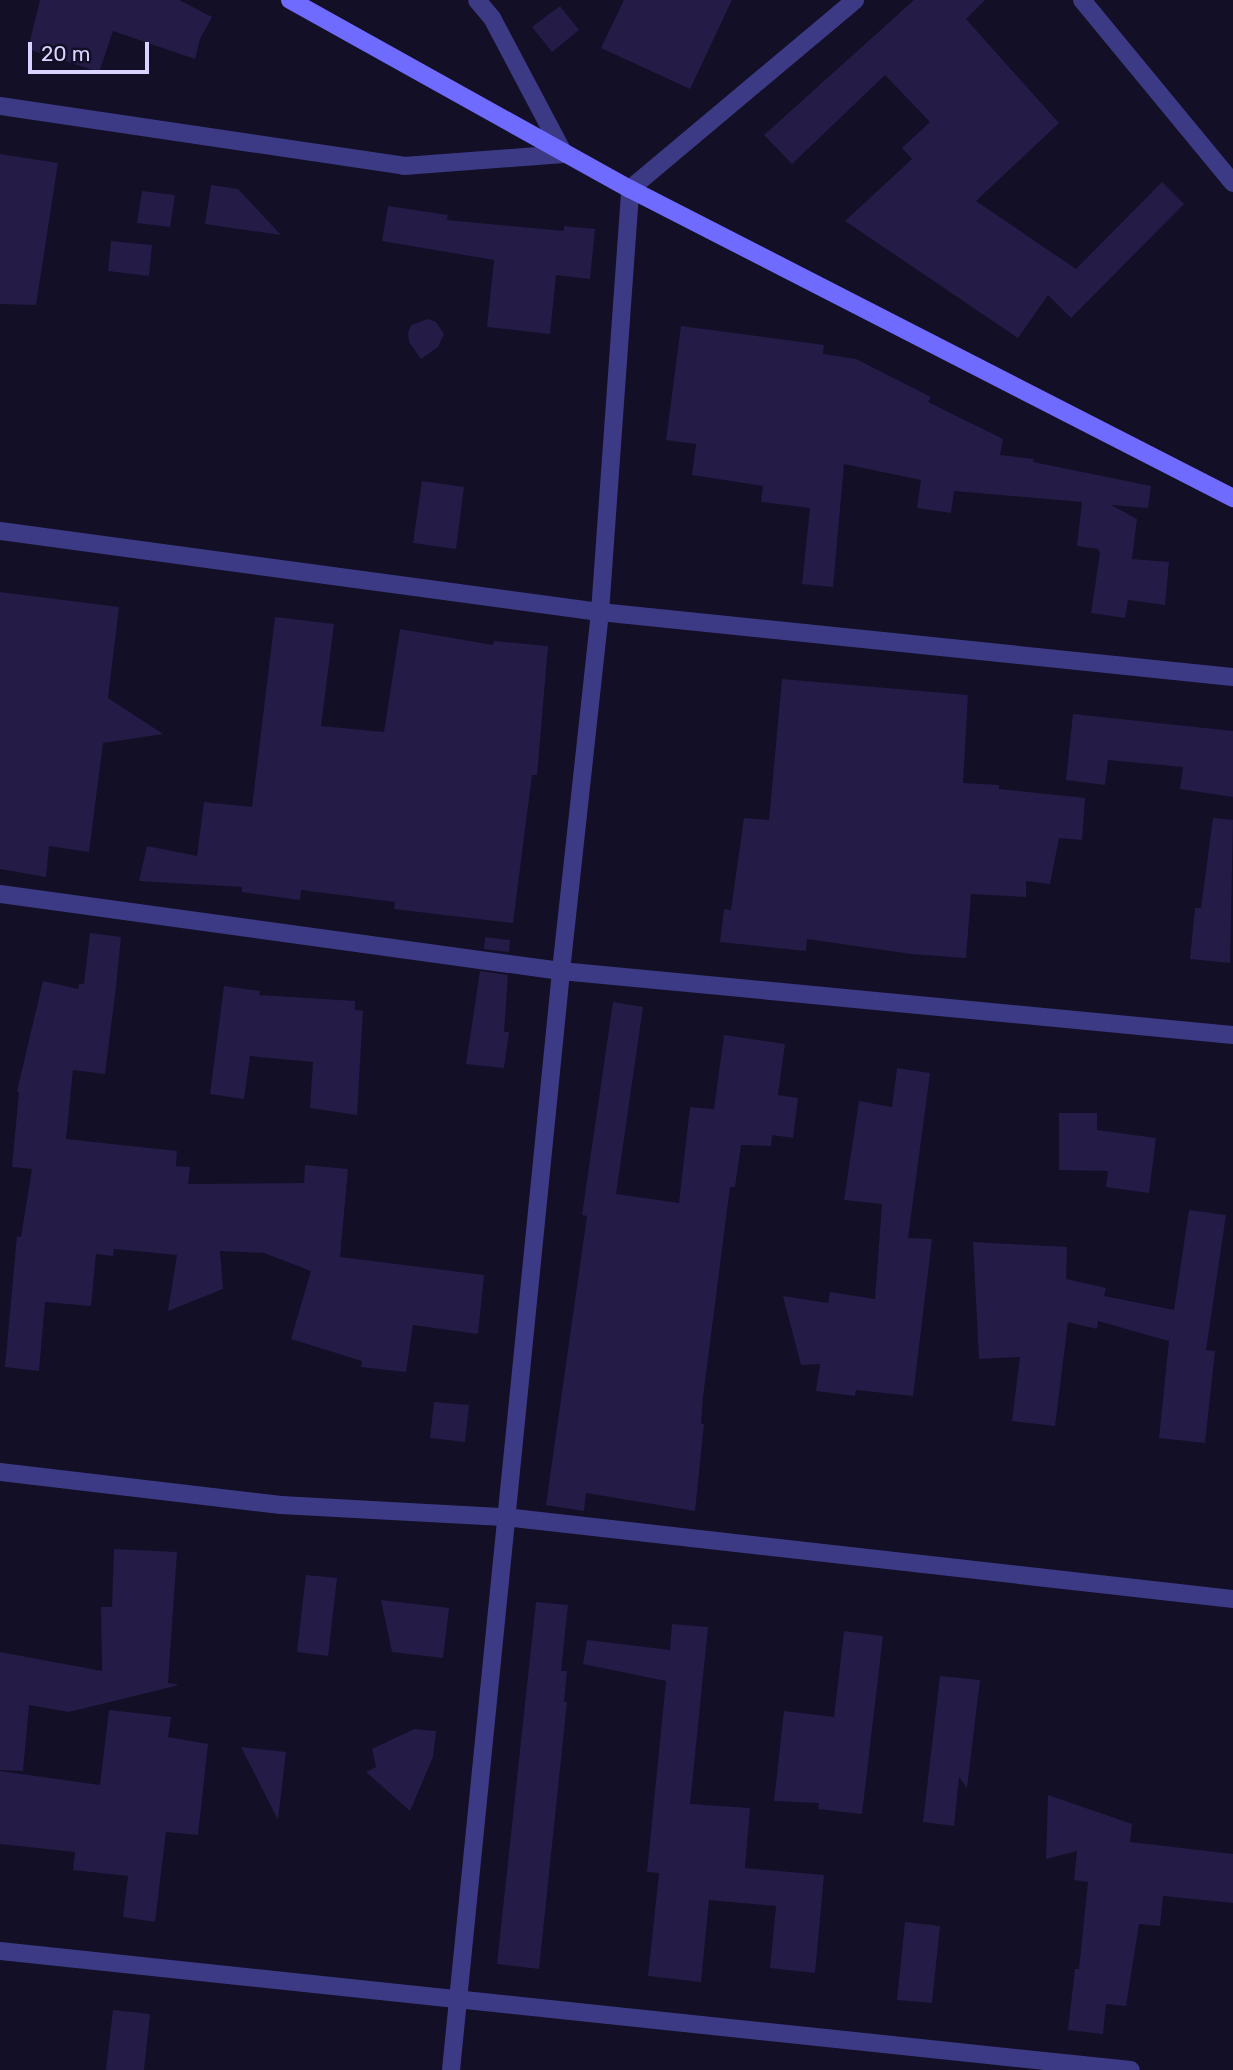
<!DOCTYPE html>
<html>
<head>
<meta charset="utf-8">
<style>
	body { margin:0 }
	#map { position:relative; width:1233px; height:2070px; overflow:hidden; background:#130f26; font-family:Rubik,sans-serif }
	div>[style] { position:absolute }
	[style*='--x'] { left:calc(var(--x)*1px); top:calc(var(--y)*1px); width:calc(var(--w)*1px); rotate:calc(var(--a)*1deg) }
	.building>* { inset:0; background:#241b47 }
	.minor>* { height:18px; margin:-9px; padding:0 9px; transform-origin:9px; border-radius:9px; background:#3d3a85 }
	.secondary>* { height:18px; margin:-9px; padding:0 9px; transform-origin:9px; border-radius:9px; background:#6f6bff }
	span { translate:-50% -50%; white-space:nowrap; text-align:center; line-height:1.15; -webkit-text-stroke:5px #130f26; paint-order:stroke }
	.scale { position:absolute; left:28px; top:42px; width:121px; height:32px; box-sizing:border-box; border:4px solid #d9d4ff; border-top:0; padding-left:9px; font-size:21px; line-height:24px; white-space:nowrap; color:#d9d4ff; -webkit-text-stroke:5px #130f26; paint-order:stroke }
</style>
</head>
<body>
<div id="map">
	<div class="building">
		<i style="clip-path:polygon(40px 0,179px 0,212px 17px,200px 39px,195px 59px,113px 31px,99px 72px,28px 49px)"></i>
		<i style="clip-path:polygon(624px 0,732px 0,690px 89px,601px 48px)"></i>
		<i style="clip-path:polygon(914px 0,985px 0,966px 19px,1059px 123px,976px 201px,1076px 269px,1162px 182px,1184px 204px,1071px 318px,1048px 295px,1018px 338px,845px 221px,912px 159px,902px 148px,930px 122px,885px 75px,792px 164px,764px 135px)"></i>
		<i style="clip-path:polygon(560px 6px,579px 30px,552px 52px,532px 27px)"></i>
		<i style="clip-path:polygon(0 154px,58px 163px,36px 305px,0 304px)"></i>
		<i style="clip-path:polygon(211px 185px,238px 189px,281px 235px,205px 224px)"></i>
		<i style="clip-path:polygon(142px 191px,175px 195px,170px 227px,137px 223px)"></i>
		<i style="clip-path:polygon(388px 206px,448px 215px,447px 220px,564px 231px,564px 226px,595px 229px,590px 279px,556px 275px,550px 334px,487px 327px,494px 260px,382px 241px)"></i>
		<i style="clip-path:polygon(111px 241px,152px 245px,149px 276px,108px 271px)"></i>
		<i style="clip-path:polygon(428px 319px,436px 322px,444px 334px,438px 347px,421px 359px,409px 342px,408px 333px,411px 325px)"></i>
		<i style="clip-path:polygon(681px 326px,824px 345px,823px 354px,856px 359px,931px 397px,928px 402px,1003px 439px,1000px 455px,1034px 459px,1033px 462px,1151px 486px,1148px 508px,1111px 505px,1137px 519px,1132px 559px,1169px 562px,1165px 605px,1128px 600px,1125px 618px,1091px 613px,1100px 553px,1098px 549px,1077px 546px,1082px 502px,954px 491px,951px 513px,917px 508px,921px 480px,844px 464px,833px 587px,802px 584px,810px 508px,761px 502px,763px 486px,692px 475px,696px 444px,666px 440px)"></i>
		<i style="clip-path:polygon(422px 481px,464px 487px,456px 549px,413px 543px)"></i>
		<i style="clip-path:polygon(0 592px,119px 607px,108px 698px,163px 734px,103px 743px,89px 852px,49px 846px,46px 877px,0 869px)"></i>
		<i style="clip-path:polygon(275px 617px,334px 624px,321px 726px,384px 732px,400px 629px,493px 645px,494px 641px,548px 646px,537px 775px,532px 775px,513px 923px,394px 909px,395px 902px,301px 890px,300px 900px,242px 892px,242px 887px,139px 881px,147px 846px,197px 856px,204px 802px,252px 807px)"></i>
		<i style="clip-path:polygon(782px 679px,968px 695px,963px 783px,999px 785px,999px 789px,1085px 798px,1082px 840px,1059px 838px,1050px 884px,1026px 881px,1026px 897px,971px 894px,966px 958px,911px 954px,807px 939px,806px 951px,720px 942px,724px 909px,731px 910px,744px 818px,769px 820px)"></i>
		<i style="clip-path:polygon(1073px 714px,1233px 731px,1233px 797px,1180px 789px,1183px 767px,1108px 760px,1105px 785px,1066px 780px)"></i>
		<i style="clip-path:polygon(1213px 818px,1233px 820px,1230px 963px,1190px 959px,1195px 908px,1201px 908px)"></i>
		<i style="clip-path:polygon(90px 933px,121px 937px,116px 987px,105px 1074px,73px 1070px,66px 1139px,177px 1151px,176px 1166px,190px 1167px,188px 1184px,304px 1183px,305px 1165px,348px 1169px,340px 1257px,484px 1275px,478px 1334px,413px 1325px,406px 1372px,361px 1367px,362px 1361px,291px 1339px,311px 1271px,264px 1253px,220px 1251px,223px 1289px,168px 1311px,177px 1255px,114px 1249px,113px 1256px,96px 1254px,91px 1306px,45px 1302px,39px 1371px,5px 1367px,17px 1236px,21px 1237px,32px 1169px,12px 1167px,19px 1092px,17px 1091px,43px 981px,78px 989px,79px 984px,84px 984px)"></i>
		<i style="clip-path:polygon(485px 937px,510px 940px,509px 952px,484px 949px)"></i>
		<i style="clip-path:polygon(480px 971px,508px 975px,504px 1032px,509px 1032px,504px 1068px,466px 1064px)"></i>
		<i style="clip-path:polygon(224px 986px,260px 991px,259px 995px,355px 1001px,355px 1010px,363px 1011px,357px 1115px,310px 1108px,313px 1062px,250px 1056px,244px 1099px,210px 1094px)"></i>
		<i style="clip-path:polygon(613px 1002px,643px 1007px,616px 1194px,679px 1203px,690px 1107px,714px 1109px,724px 1035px,785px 1044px,778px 1095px,798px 1098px,793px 1138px,772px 1135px,771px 1146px,741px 1145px,735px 1187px,730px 1187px,703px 1397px,701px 1424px,704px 1424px,695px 1511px,586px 1493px,584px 1511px,546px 1505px,587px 1216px,582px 1215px)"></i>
		<i style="clip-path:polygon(897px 1068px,930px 1073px,908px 1238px,932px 1239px,913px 1396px,856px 1390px,855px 1396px,816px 1391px,820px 1364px,801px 1365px,783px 1296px,828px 1303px,830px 1292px,875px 1299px,882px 1204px,844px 1200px,859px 1101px,892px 1107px)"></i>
		<i style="clip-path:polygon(1059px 1113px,1097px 1113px,1097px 1130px,1156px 1138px,1149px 1193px,1106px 1187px,1108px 1171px,1059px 1170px)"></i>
		<i style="clip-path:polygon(1189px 1210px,1226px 1215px,1206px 1350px,1215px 1351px,1205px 1443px,1159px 1438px,1169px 1341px,1098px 1321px,1097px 1329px,1068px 1322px,1055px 1426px,1012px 1421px,1020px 1357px,979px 1359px,973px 1242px,1067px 1247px,1066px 1279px,1106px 1288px,1104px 1296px,1174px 1310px)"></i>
		<i style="clip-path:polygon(434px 1402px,469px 1405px,465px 1442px,430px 1438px)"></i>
		<i style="clip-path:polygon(114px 1549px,177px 1552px,168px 1683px,179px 1685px,69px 1712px,29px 1705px,23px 1771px,0 1770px,0 1652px,102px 1671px,101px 1607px,112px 1607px)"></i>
		<i style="clip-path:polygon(306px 1575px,337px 1578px,328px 1656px,297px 1652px)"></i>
		<i style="clip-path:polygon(381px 1600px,449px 1608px,443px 1658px,392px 1652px)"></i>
		<i style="clip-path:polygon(536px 1602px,568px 1605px,561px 1671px,567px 1671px,564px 1702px,567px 1702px,539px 1969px,497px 1964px)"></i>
		<i style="clip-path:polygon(672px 1624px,708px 1627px,690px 1804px,750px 1808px,745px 1868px,824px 1875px,815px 1973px,770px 1968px,776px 1906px,709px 1900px,701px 1982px,648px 1976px,659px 1873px,647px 1872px,666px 1681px,583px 1664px,587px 1640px,670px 1650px)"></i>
		<i style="clip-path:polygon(844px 1631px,883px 1636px,862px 1814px,818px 1809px,819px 1803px,774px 1801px,784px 1711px,834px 1717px)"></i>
		<i style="clip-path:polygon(940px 1676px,980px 1680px,967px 1788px,959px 1777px,954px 1826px,923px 1822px)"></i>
		<i style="clip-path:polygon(109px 1710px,171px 1717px,168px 1737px,208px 1744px,198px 1835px,166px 1832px,155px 1922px,123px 1917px,128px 1876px,73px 1870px,75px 1852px,0 1844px,0 1771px,100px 1785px)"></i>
		<i style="clip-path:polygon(414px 1729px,436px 1731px,433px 1757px,410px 1811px,366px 1772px,376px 1767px,372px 1749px)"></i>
		<i style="clip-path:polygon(241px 1747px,286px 1752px,278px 1820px)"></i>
		<i style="clip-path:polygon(1048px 1795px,1132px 1824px,1130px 1842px,1233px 1854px,1233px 1903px,1163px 1896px,1160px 1926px,1139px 1924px,1126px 2006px,1106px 2004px,1103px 2034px,1068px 2030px,1075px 1969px,1079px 1969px,1088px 1882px,1074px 1880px,1077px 1851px,1046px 1859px)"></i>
		<i style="clip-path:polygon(905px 1922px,940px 1926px,932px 2003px,897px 2000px)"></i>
		<i style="clip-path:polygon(113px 2010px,150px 2014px,144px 2070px,106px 2070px)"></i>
	</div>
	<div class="minor">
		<i style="--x:1082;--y:0;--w:237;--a:50.5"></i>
		<i style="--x:0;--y:106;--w:408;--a:8.4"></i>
		<i style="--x:404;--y:166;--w:160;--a:-4.3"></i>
		<i style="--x:564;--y:154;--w:154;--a:-117.9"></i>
		<i style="--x:492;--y:18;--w:23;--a:-130"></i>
		<i style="--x:0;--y:531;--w:605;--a:7.69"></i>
		<i style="--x:600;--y:612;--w:636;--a:5.86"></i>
		<i style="--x:0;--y:894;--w:566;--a:7.82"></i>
		<i style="--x:561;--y:971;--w:675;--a:5.44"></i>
		<i style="--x:0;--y:1472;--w:283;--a:6.7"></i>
		<i style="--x:281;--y:1505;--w:224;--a:3.1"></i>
		<i style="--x:505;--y:1517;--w:733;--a:6.43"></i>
		<i style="--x:0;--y:1951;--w:1137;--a:6.01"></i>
		<i style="--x:451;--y:2070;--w:1104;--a:-84.28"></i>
		<i style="--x:561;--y:971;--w:361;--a:-83.8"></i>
		<i style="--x:600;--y:612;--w:424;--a:-85.9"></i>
		<i style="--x:630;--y:189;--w:294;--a:-40"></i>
	</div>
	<div class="secondary">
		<i style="--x:290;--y:0;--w:389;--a:29.1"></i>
		<i style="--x:630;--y:189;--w:678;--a:27.13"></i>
	</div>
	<div class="scale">20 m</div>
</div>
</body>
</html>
